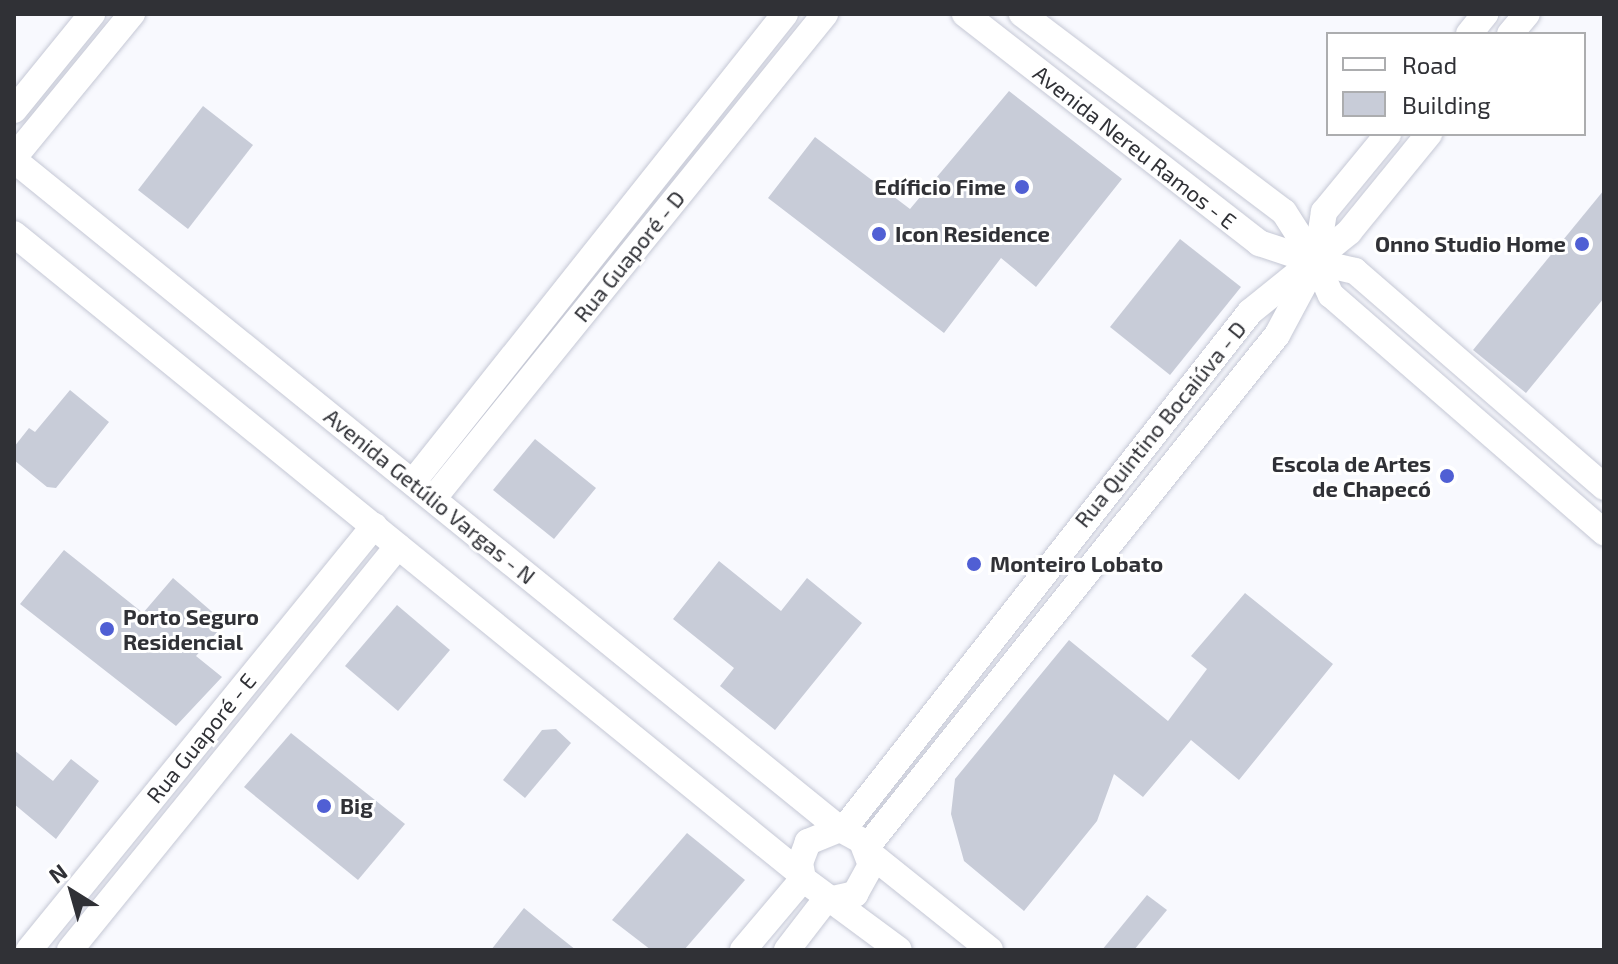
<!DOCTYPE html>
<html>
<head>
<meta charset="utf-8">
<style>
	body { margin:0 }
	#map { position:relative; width:1618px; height:964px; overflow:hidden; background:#f8f9fe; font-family:"Exo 2",sans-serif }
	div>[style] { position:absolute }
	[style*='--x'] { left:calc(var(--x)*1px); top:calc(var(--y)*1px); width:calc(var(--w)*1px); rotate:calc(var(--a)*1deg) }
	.building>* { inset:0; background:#c8ccd8 }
	.roads { filter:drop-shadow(0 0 2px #c5c8d5) drop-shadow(0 0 2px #c5c8d5) }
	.minor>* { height:26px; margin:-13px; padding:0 13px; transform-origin:13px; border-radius:13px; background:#fff }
	.dots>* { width:22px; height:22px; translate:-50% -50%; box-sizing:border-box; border:4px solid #fff; border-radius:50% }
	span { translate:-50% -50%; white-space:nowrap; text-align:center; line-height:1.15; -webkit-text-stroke:6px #fff; paint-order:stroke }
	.street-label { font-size:22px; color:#303136 }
	.poi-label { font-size:22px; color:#303136; font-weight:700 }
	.right { translate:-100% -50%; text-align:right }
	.left { translate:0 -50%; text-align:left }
	.frame { position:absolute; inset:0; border:16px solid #303136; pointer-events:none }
	.legend { position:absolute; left:1326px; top:32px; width:260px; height:104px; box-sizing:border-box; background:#fff; border:2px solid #acadaf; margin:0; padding:10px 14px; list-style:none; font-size:24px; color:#303136 }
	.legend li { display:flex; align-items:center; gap:16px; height:40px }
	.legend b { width:40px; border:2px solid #acadaf }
	.north { position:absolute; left:32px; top:852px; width:80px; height:80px; -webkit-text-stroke:6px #fff; paint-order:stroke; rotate:323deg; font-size:22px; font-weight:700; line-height:32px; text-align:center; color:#303136 }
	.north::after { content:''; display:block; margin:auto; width:28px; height:36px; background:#303136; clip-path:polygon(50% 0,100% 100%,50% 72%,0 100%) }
</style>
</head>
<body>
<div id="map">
	<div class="building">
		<i style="clip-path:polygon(1009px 91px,1122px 179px,1036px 287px,1001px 258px,944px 333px,768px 198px,815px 137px,910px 209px)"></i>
		<i style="clip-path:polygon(203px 106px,253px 145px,188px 229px,138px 190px)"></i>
		<i style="clip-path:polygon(1604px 190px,1604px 298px,1526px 393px,1473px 350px)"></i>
		<i style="clip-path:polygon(1180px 239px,1241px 287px,1170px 375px,1110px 327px)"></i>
		<i style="clip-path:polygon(70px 390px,109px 422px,56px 488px,47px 487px,14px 460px,14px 447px,29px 428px,35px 432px)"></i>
		<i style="clip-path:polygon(535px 439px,596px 488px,554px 539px,493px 490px)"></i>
		<i style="clip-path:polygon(64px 550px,143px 613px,173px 578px,225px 623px,196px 656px,222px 677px,176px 726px,20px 604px)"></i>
		<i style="clip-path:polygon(719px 561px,781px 611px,807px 578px,862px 623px,775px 730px,720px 686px,734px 668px,673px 619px)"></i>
		<i style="clip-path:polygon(1245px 593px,1333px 664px,1239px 780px,1191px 740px,1143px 797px,1114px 774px,1097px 821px,1024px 911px,964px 861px,951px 814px,955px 779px,1069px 640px,1168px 721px,1207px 669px,1191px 656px)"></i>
		<i style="clip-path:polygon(397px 605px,450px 650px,398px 711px,345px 666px)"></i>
		<i style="clip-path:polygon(556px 729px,571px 743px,525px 798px,503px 780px,542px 730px)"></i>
		<i style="clip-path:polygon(291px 733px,405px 824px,358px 880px,244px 787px)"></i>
		<i style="clip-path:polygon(14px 750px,53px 781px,71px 759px,99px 781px,56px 839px,14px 804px)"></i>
		<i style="clip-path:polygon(687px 833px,745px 880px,684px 950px,651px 950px,612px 920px)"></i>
		<i style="clip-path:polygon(1147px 895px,1167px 910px,1134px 950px,1102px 950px)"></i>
		<i style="clip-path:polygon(524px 908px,547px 927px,576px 950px,491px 950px)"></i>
	</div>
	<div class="roads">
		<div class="minor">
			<i style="--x:965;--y:14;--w:373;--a:37.9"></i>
			<i style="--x:1259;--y:243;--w:60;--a:18.4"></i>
			<i style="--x:1316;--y:262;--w:36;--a:66"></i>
			<i style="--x:1331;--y:295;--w:362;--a:41"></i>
			<i style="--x:1022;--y:14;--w:328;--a:37.1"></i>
			<i style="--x:1284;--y:212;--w:59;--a:57.4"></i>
			<i style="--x:1316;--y:262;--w:40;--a:13"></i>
			<i style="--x:1355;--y:271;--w:330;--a:40.9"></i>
			<i style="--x:1469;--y:34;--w:26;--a:-51"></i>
			<i style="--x:1510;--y:34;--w:26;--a:-50"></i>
			<i style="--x:14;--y:110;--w:124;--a:-50.9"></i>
			<i style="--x:16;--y:155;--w:183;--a:-50.6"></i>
			<i style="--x:19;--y:164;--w:1057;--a:39.01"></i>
			<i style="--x:14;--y:234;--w:1014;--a:39.12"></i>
			<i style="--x:413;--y:482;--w:598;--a:-51.52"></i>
			<i style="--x:433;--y:499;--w:624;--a:-51.05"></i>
			<i style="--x:843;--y:830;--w:659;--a:-51.84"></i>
			<i style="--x:1250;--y:312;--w:127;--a:-38.9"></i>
			<i style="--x:1349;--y:232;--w:127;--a:-50.8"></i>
			<i style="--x:866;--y:848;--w:657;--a:-51.3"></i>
			<i style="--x:1277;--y:335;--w:83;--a:-61.9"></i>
			<i style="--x:1316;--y:262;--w:51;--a:-80.9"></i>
			<i style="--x:1324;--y:212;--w:101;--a:-50.6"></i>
			<i style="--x:869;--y:853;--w:155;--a:38.7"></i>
			<i style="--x:833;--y:899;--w:23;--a:-13"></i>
			<i style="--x:855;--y:894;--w:33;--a:-61"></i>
			<i style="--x:871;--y:865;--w:26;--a:-111"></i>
			<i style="--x:862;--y:841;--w:25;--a:-151"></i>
			<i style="--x:840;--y:829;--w:35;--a:158"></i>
			<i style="--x:808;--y:842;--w:22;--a:111"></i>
			<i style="--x:800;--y:863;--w:16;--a:79"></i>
			<i style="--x:803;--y:879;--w:119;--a:36.5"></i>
			<i style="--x:29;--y:950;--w:547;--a:-50.87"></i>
			<i style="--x:70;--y:950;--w:520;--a:-50.93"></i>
			<i style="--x:743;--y:950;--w:93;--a:-49.8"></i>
			<i style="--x:787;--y:950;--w:66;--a:-52.4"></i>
		</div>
	</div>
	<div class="dots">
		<i style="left:1022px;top:187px;background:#505fd4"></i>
		<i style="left:879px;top:234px;background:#505fd4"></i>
		<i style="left:1582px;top:244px;background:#505fd4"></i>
		<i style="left:1447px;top:476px;background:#505fd4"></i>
		<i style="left:974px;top:564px;background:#505fd4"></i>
		<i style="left:107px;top:629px;background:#505fd4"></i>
		<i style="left:324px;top:806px;background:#505fd4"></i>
	</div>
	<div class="street-label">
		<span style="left:1135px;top:147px;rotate:38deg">Avenida Nereu Ramos - E</span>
		<span style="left:629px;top:256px;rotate:-51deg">Rua Guaporé - D</span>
		<span style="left:1160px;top:424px;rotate:-51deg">Rua Quintino Bocaiúva - D</span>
		<span style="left:430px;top:496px;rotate:39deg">Avenida Getúlio Vargas - N</span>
		<span style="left:201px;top:738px;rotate:-51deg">Rua Guaporé - E</span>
	</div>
	<div class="poi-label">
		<span class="right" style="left:1006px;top:187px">Edíficio Fime</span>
		<span class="left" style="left:895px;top:234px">Icon Residence</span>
		<span class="right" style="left:1566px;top:244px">Onno Studio Home</span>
		<span class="right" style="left:1431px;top:476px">Escola de Artes<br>de Chapecó</span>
		<span class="left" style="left:990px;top:564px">Monteiro Lobato</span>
		<span class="left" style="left:123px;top:629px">Porto Seguro<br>Residencial</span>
		<span class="left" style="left:340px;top:806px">Big</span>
	</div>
	<div class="frame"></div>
	<ul class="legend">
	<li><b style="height:10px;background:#fff"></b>Road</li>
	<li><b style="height:22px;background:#c8ccd8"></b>Building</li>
	</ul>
	<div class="north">N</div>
</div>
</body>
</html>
